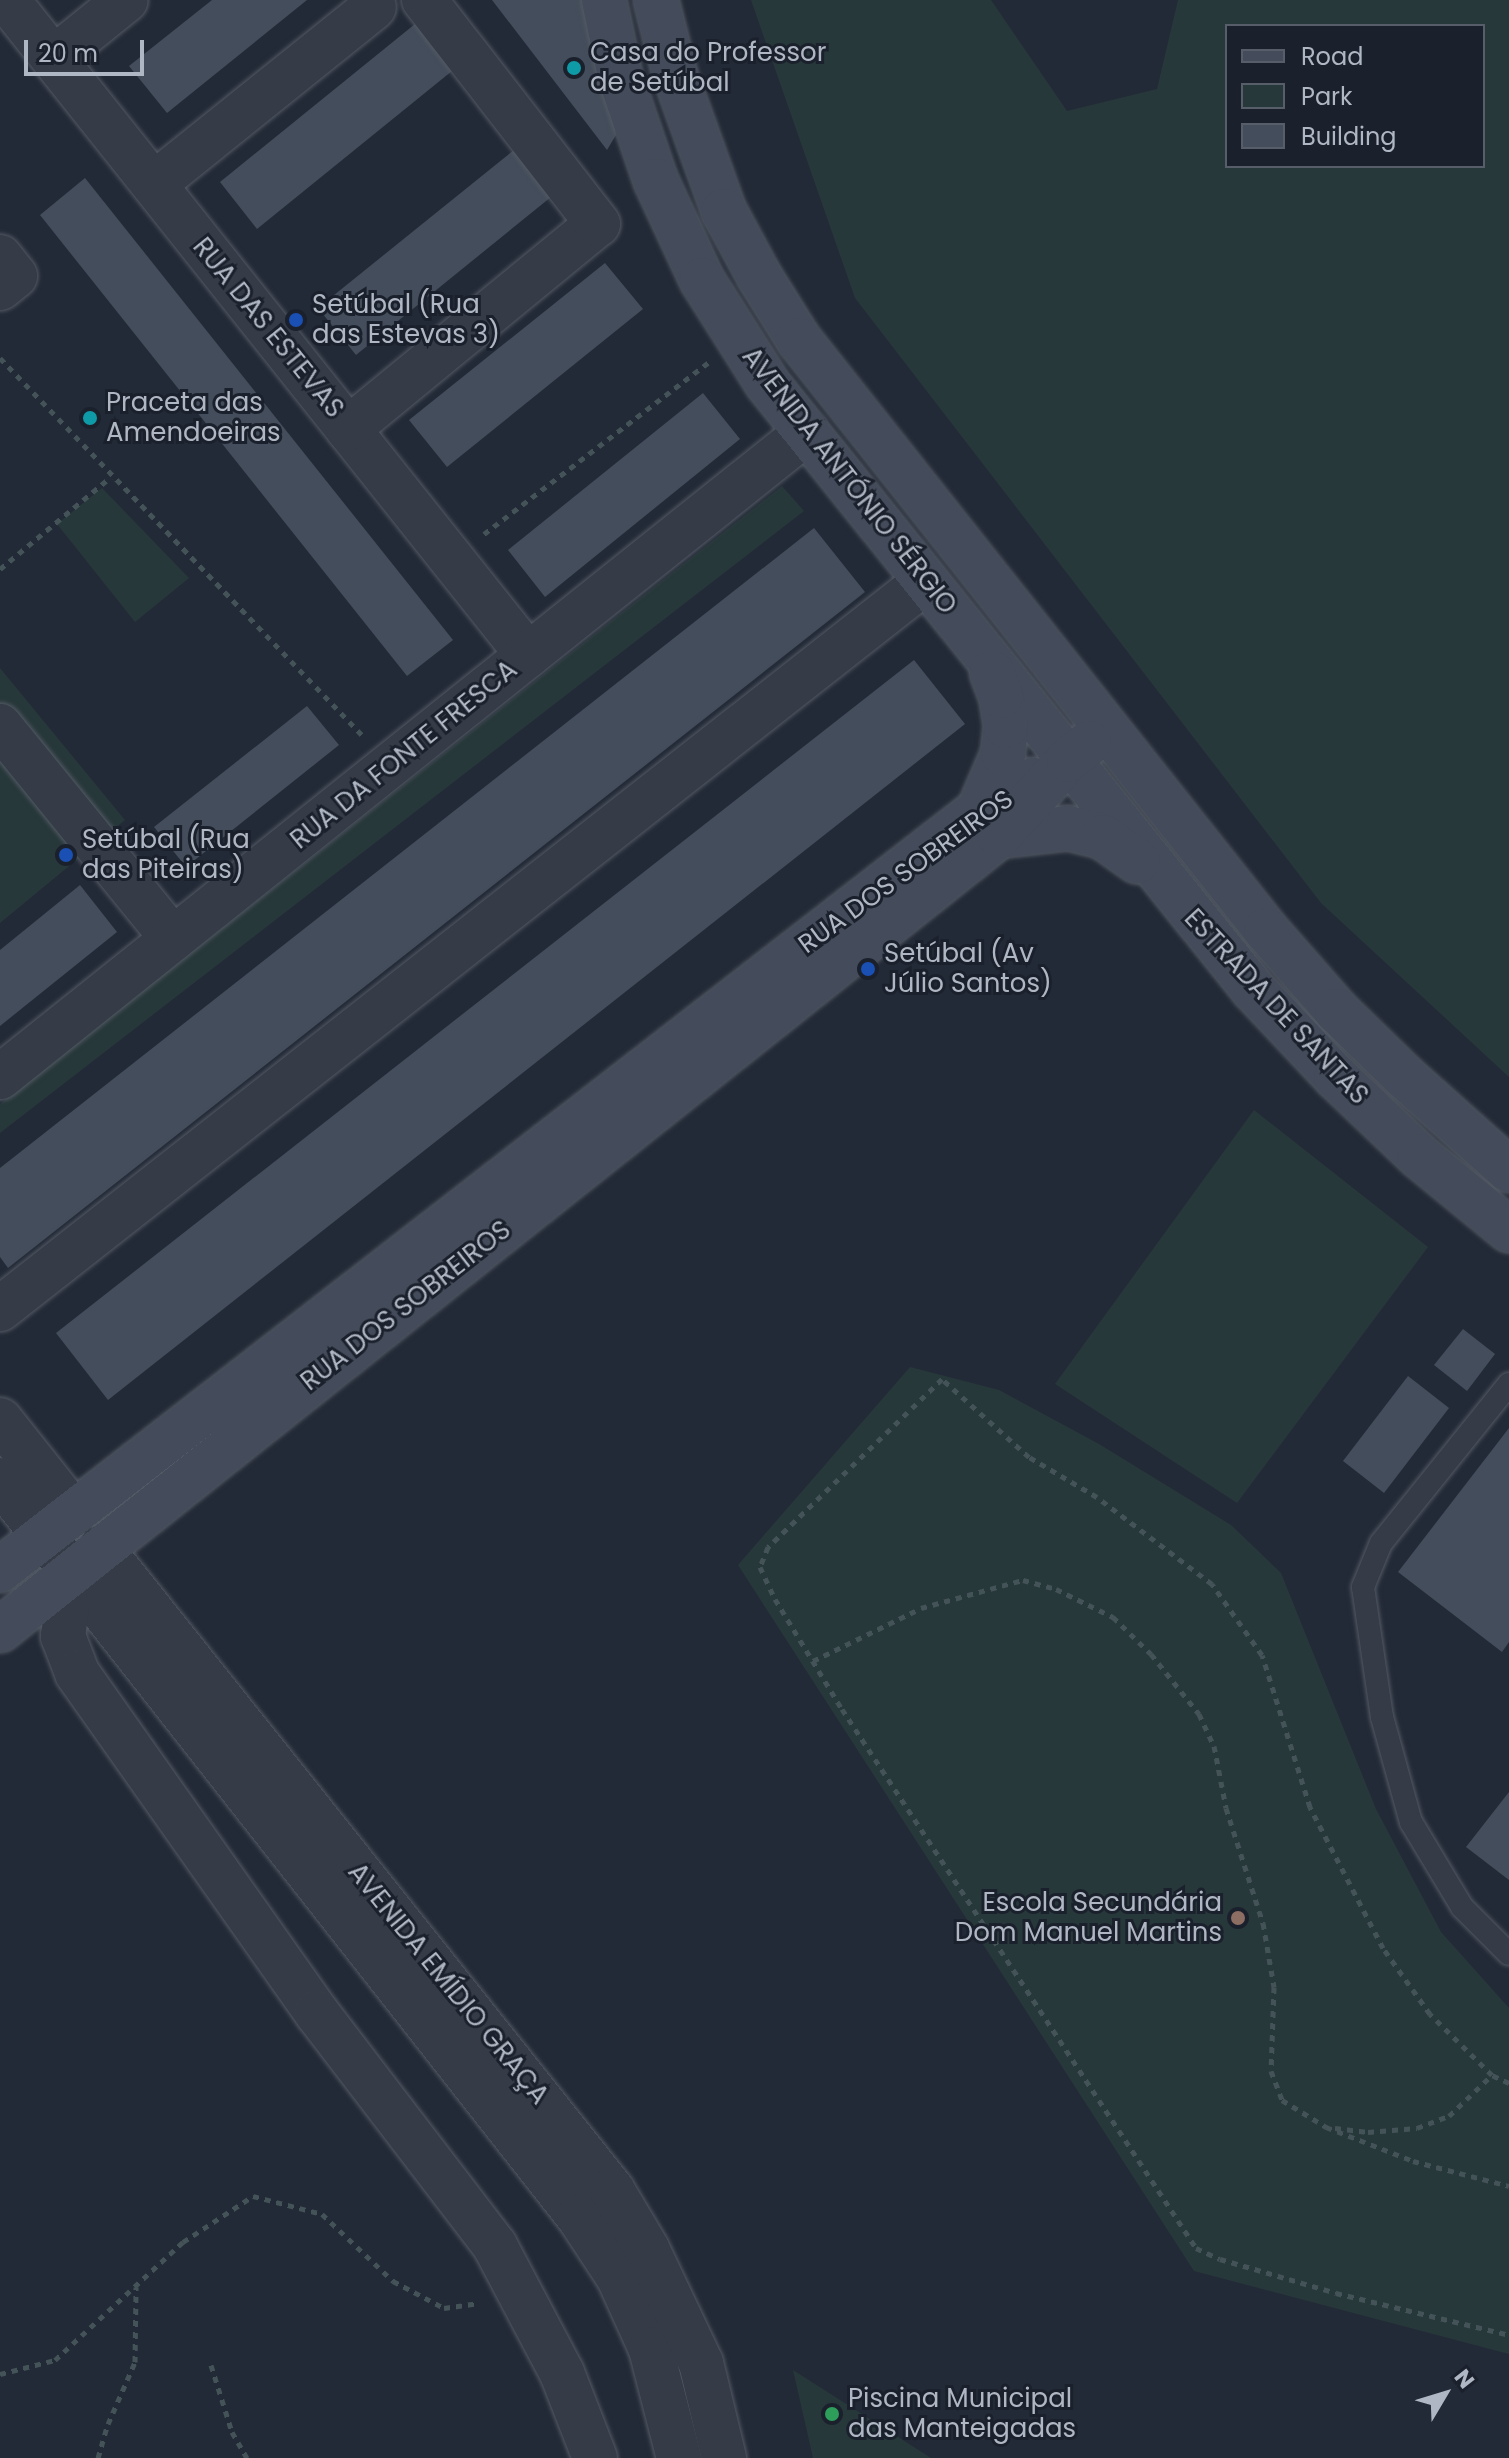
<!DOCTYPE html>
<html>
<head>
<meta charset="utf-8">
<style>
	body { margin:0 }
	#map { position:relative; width:1509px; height:2458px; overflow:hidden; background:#232a37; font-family:Poppins,sans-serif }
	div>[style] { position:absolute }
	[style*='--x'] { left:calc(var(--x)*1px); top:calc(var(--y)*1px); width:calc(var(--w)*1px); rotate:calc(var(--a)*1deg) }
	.green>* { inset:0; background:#27383a }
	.building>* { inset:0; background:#444d5b }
	.path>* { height:5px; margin-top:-2.5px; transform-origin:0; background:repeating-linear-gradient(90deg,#445357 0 6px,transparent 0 12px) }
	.roads { filter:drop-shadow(0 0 2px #535a65) drop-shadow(0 0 2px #535a65) }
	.lane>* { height:22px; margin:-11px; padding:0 11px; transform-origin:11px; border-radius:11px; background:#363c47 }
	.street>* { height:44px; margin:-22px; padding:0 22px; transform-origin:22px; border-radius:22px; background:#363c47 }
	.secondary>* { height:44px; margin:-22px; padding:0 22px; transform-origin:22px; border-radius:22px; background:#444b5a }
	.dots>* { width:22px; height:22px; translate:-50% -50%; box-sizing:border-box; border:4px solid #1b212c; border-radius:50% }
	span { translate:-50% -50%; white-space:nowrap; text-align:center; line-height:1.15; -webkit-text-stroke:6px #1b212c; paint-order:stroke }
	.poi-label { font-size:26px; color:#b0b7c4 }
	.left { translate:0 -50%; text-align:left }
	.right { translate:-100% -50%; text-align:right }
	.street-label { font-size:26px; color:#b0b7c4 }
	.legend { position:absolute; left:1225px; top:24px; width:260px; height:144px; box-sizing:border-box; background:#1b212c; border:2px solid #575d69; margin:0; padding:10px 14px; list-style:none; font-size:24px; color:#b0b7c4 }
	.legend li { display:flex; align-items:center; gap:16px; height:40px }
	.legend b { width:40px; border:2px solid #575d69 }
	.north { position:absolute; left:1405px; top:2354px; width:80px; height:80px; -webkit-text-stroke:6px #1b212c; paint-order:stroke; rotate:52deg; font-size:22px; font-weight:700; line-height:32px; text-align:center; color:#b0b7c4 }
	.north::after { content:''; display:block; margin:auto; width:28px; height:36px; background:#b0b7c4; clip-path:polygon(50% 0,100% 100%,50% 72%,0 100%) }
	.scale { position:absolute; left:24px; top:40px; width:120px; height:36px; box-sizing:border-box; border:4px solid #b0b7c4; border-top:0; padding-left:10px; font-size:24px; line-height:28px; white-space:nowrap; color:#b0b7c4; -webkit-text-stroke:6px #1b212c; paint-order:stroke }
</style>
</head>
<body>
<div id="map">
	<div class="green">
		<i style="clip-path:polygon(evenodd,751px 0,991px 0,1067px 111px,1157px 89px,1178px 0,1509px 0,1509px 1077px,1321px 903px,855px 298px,751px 0,1227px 26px,1483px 26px,1483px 166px,1227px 166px,1227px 26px)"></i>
		<i style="clip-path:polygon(782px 486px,804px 511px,0 1133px,0 1104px)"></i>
		<i style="clip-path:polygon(102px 488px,189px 578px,135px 622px,57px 524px)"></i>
		<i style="clip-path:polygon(0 668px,125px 820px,0 923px)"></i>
		<i style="clip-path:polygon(1254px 1110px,1428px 1247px,1237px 1503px,1055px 1384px)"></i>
		<i style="clip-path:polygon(910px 1367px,999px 1390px,1099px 1444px,1231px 1525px,1281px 1573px,1376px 1809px,1441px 1932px,1509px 2008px,1509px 2354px,1194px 2271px,738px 1565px)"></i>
		<i style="clip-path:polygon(793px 2370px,931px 2458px,813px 2458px)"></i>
	</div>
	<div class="building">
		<i style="clip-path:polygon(212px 0,307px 0,167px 113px,129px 66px)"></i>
		<i style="clip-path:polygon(492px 0,593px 0,616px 135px,607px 150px)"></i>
		<i style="clip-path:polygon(415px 24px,452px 71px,257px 229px,220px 182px)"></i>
		<i style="clip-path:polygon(514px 150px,551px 197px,356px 355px,318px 308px)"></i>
		<i style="clip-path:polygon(85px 178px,453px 640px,407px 676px,40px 215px)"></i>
		<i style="clip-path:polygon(605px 263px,643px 309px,447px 467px,409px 420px)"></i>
		<i style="clip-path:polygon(703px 393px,740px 439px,545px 597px,508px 550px)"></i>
		<i style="clip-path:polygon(814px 528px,865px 592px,8px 1268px,0 1257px,0 1168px)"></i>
		<i style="clip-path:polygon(914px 660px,965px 724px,108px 1400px,56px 1333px)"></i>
		<i style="clip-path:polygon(307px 706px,339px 745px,186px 867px,154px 827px)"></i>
		<i style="clip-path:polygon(80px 885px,117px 932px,0 1026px,0 950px)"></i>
		<i style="clip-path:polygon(1463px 1329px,1495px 1354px,1467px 1391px,1434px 1365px)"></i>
		<i style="clip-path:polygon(1408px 1376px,1449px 1408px,1384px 1493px,1343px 1461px)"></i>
		<i style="clip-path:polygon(1509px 1428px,1509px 1642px,1502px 1652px,1398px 1572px)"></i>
		<i style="clip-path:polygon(1509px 1792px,1509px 1880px,1466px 1847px)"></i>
	</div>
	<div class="path">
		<i style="--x:0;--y:358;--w:523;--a:46.16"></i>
		<i style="--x:484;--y:534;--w:282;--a:-37.4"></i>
		<i style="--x:0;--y:569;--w:144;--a:-39.7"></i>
		<i style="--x:813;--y:1661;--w:120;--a:-26.1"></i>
		<i style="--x:921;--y:1608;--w:106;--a:-15.4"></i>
		<i style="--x:1023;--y:1580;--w:34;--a:15"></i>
		<i style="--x:1056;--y:1589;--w:64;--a:26.2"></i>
		<i style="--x:1113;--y:1617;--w:53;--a:44.2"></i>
		<i style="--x:1151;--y:1654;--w:77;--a:51.3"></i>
		<i style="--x:1199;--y:1714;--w:35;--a:65"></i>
		<i style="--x:1214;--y:1746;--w:63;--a:79"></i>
		<i style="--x:1226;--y:1808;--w:121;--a:72.2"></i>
		<i style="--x:1263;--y:1923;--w:65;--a:80.2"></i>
		<i style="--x:1274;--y:1987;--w:84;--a:92"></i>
		<i style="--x:1271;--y:2071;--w:31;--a:69"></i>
		<i style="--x:1282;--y:2100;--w:52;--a:31.5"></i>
		<i style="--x:1326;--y:2127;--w:93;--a:21.3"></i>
		<i style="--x:1413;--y:2161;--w:99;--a:14.6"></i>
		<i style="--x:1509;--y:2083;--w:19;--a:-155"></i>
		<i style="--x:1492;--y:2075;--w:87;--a:-135.5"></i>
		<i style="--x:1430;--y:2014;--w:81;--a:-125.5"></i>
		<i style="--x:1383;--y:1948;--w:159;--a:-117.4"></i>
		<i style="--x:1310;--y:1807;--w:159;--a:-107.5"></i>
		<i style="--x:1262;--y:1655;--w:87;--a:-125.2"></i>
		<i style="--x:1212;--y:1584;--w:144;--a:-142.9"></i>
		<i style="--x:1097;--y:1497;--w:79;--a:-149.5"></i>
		<i style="--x:1029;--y:1457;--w:117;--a:-138.1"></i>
		<i style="--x:942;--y:1379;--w:242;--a:136"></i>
		<i style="--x:768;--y:1547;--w:22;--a:112"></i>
		<i style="--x:760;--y:1567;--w:35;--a:65"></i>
		<i style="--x:775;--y:1599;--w:129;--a:58.7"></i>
		<i style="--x:842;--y:1709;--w:645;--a:56.7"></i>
		<i style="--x:1196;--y:2248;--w:26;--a:25"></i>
		<i style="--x:1220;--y:2259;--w:121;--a:16.3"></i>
		<i style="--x:1336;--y:2293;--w:178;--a:13.6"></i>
		<i style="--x:1335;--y:2128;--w:33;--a:7"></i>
		<i style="--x:1368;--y:2132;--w:49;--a:-4.7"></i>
		<i style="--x:1417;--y:2128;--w:34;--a:-21"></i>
		<i style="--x:1449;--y:2116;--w:59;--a:-43.6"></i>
		<i style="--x:211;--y:2365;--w:70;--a:72.6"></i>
		<i style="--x:232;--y:2432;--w:30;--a:60"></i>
		<i style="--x:0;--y:2374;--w:57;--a:-14.3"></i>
		<i style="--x:55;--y:2360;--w:174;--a:-42.7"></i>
		<i style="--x:183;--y:2242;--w:84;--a:-33.3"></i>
		<i style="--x:253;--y:2196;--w:71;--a:14.6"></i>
		<i style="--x:322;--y:2214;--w:98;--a:43.3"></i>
		<i style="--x:393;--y:2281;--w:58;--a:27.9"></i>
		<i style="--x:444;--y:2308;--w:34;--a:-8"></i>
		<i style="--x:98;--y:2458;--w:35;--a:-74"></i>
		<i style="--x:108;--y:2424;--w:68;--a:-66.5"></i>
		<i style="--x:135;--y:2362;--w:75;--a:-89.2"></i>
	</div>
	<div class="roads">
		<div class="lane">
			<i style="--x:1509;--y:1384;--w:204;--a:128.8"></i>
			<i style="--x:1381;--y:1543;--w:48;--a:112.2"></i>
			<i style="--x:1363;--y:1587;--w:131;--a:81.7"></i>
			<i style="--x:1382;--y:1717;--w:109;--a:74.6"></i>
			<i style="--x:1411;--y:1822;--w:99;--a:59"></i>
			<i style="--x:1462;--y:1907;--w:66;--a:45"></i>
		</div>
		<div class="street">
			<i style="--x:7;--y:0;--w:837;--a:51.5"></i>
			<i style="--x:54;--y:58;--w:92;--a:-38.9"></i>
			<i style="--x:154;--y:184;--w:282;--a:-38.8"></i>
			<i style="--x:0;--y:257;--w:24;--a:52"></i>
			<i style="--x:15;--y:276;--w:19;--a:141"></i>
			<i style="--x:348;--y:429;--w:323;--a:-39.4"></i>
			<i style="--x:598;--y:224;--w:284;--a:-127.8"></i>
			<i style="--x:0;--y:726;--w:274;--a:50.9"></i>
			<i style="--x:0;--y:1077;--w:1033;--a:-38.63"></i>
			<i style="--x:0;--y:1309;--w:1177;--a:-38.17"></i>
			<i style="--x:0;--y:1420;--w:119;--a:51.5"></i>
			<i style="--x:0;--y:1480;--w:937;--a:51.85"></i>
			<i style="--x:579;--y:2217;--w:73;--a:56.7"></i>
			<i style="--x:619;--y:2278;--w:78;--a:65.7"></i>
			<i style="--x:651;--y:2349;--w:113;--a:75.6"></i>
			<i style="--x:101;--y:1548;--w:821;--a:51.48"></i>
			<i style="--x:612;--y:2190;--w:69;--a:59.3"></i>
			<i style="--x:647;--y:2249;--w:126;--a:64.7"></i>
			<i style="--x:701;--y:2363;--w:98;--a:76.4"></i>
			<i style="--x:72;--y:1572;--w:65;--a:98"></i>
			<i style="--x:63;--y:1636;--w:40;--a:69"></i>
			<i style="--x:77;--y:1673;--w:416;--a:54.8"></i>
			<i style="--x:317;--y:2013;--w:293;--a:52.6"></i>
			<i style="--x:495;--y:2246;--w:144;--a:62.2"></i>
			<i style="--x:562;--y:2373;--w:91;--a:68.8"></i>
		</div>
		<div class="secondary">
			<i style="--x:604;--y:0;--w:78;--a:78.1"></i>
			<i style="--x:620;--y:76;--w:111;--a:71.1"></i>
			<i style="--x:656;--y:181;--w:109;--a:65.1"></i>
			<i style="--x:702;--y:280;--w:122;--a:57.7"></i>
			<i style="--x:767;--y:383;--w:777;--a:51.27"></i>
			<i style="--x:1253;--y:989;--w:121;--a:46.7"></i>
			<i style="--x:1336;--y:1077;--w:115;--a:43.6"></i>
			<i style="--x:1419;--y:1156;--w:117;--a:39.4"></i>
			<i style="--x:656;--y:0;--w:77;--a:75.8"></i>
			<i style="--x:675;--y:75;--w:145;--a:70.2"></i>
			<i style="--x:724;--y:211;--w:74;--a:61.7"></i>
			<i style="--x:759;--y:276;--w:75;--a:58"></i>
			<i style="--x:799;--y:340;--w:752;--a:51.64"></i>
			<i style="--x:1266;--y:930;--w:108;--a:48.8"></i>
			<i style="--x:1337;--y:1011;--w:96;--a:44.2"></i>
			<i style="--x:1406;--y:1078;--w:138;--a:41.8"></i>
			<i style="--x:979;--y:810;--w:61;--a:-66.8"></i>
			<i style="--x:1003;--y:754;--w:28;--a:-84"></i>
			<i style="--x:1006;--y:726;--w:30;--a:-99"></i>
			<i style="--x:1001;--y:696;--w:25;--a:-111"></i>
			<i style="--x:999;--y:836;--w:69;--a:-6.6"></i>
			<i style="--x:1068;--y:828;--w:36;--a:14"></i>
			<i style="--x:1103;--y:837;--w:42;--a:35.2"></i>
			<i style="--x:0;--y:1570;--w:1239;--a:-37.82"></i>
			<i style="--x:979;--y:810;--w:62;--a:-29.1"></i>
			<i style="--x:0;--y:1630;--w:1276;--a:-38.48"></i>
			<i style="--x:999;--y:836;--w:103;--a:-47.8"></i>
			<i style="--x:1068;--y:760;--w:27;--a:-39"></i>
		</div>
	</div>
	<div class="dots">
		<i style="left:574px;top:68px;background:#0f9aa8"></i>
		<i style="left:296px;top:320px;background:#1a4fb4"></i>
		<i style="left:90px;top:418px;background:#0f9aa8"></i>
		<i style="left:66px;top:855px;background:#1a4fb4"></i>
		<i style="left:868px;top:969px;background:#1a4fb4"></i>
		<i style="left:1238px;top:1918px;background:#8d6e63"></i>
		<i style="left:832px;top:2414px;background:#2e9e5b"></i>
	</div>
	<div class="poi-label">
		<span class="left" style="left:590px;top:68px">Casa do Professor<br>de Setúbal</span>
		<span class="left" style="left:312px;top:320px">Setúbal (Rua<br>das Estevas 3)</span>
		<span class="left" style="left:106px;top:418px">Praceta das<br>Amendoeiras</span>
		<span class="left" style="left:82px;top:855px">Setúbal (Rua<br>das Piteiras)</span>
		<span class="left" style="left:884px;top:969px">Setúbal (Av<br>Júlio Santos)</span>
		<span class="right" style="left:1222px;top:1918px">Escola Secundária<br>Dom Manuel Martins</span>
		<span class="left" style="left:848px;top:2414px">Piscina Municipal<br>das Manteigadas</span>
	</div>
	<div class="street-label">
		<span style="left:268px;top:328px;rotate:51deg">RUA DAS ESTEVAS</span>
		<span style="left:849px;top:481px;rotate:52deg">AVENIDA ANTÓNIO SÉRGIO</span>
		<span style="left:404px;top:755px;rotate:-39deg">RUA DA FONTE FRESCA</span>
		<span style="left:906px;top:872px;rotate:-36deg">RUA DOS SOBREIROS</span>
		<span style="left:1276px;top:1007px;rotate:47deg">ESTRADA DE SANTAS</span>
		<span style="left:406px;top:1306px;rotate:-38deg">RUA DOS SOBREIROS</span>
		<span style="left:448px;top:1984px;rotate:51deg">AVENIDA EMÍDIO GRAÇA</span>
	</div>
	<ul class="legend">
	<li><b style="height:10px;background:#444b5a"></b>Road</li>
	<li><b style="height:22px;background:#27383a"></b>Park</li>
	<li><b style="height:22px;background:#444d5b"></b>Building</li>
	</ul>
	<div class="north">N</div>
	<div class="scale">20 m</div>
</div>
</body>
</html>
